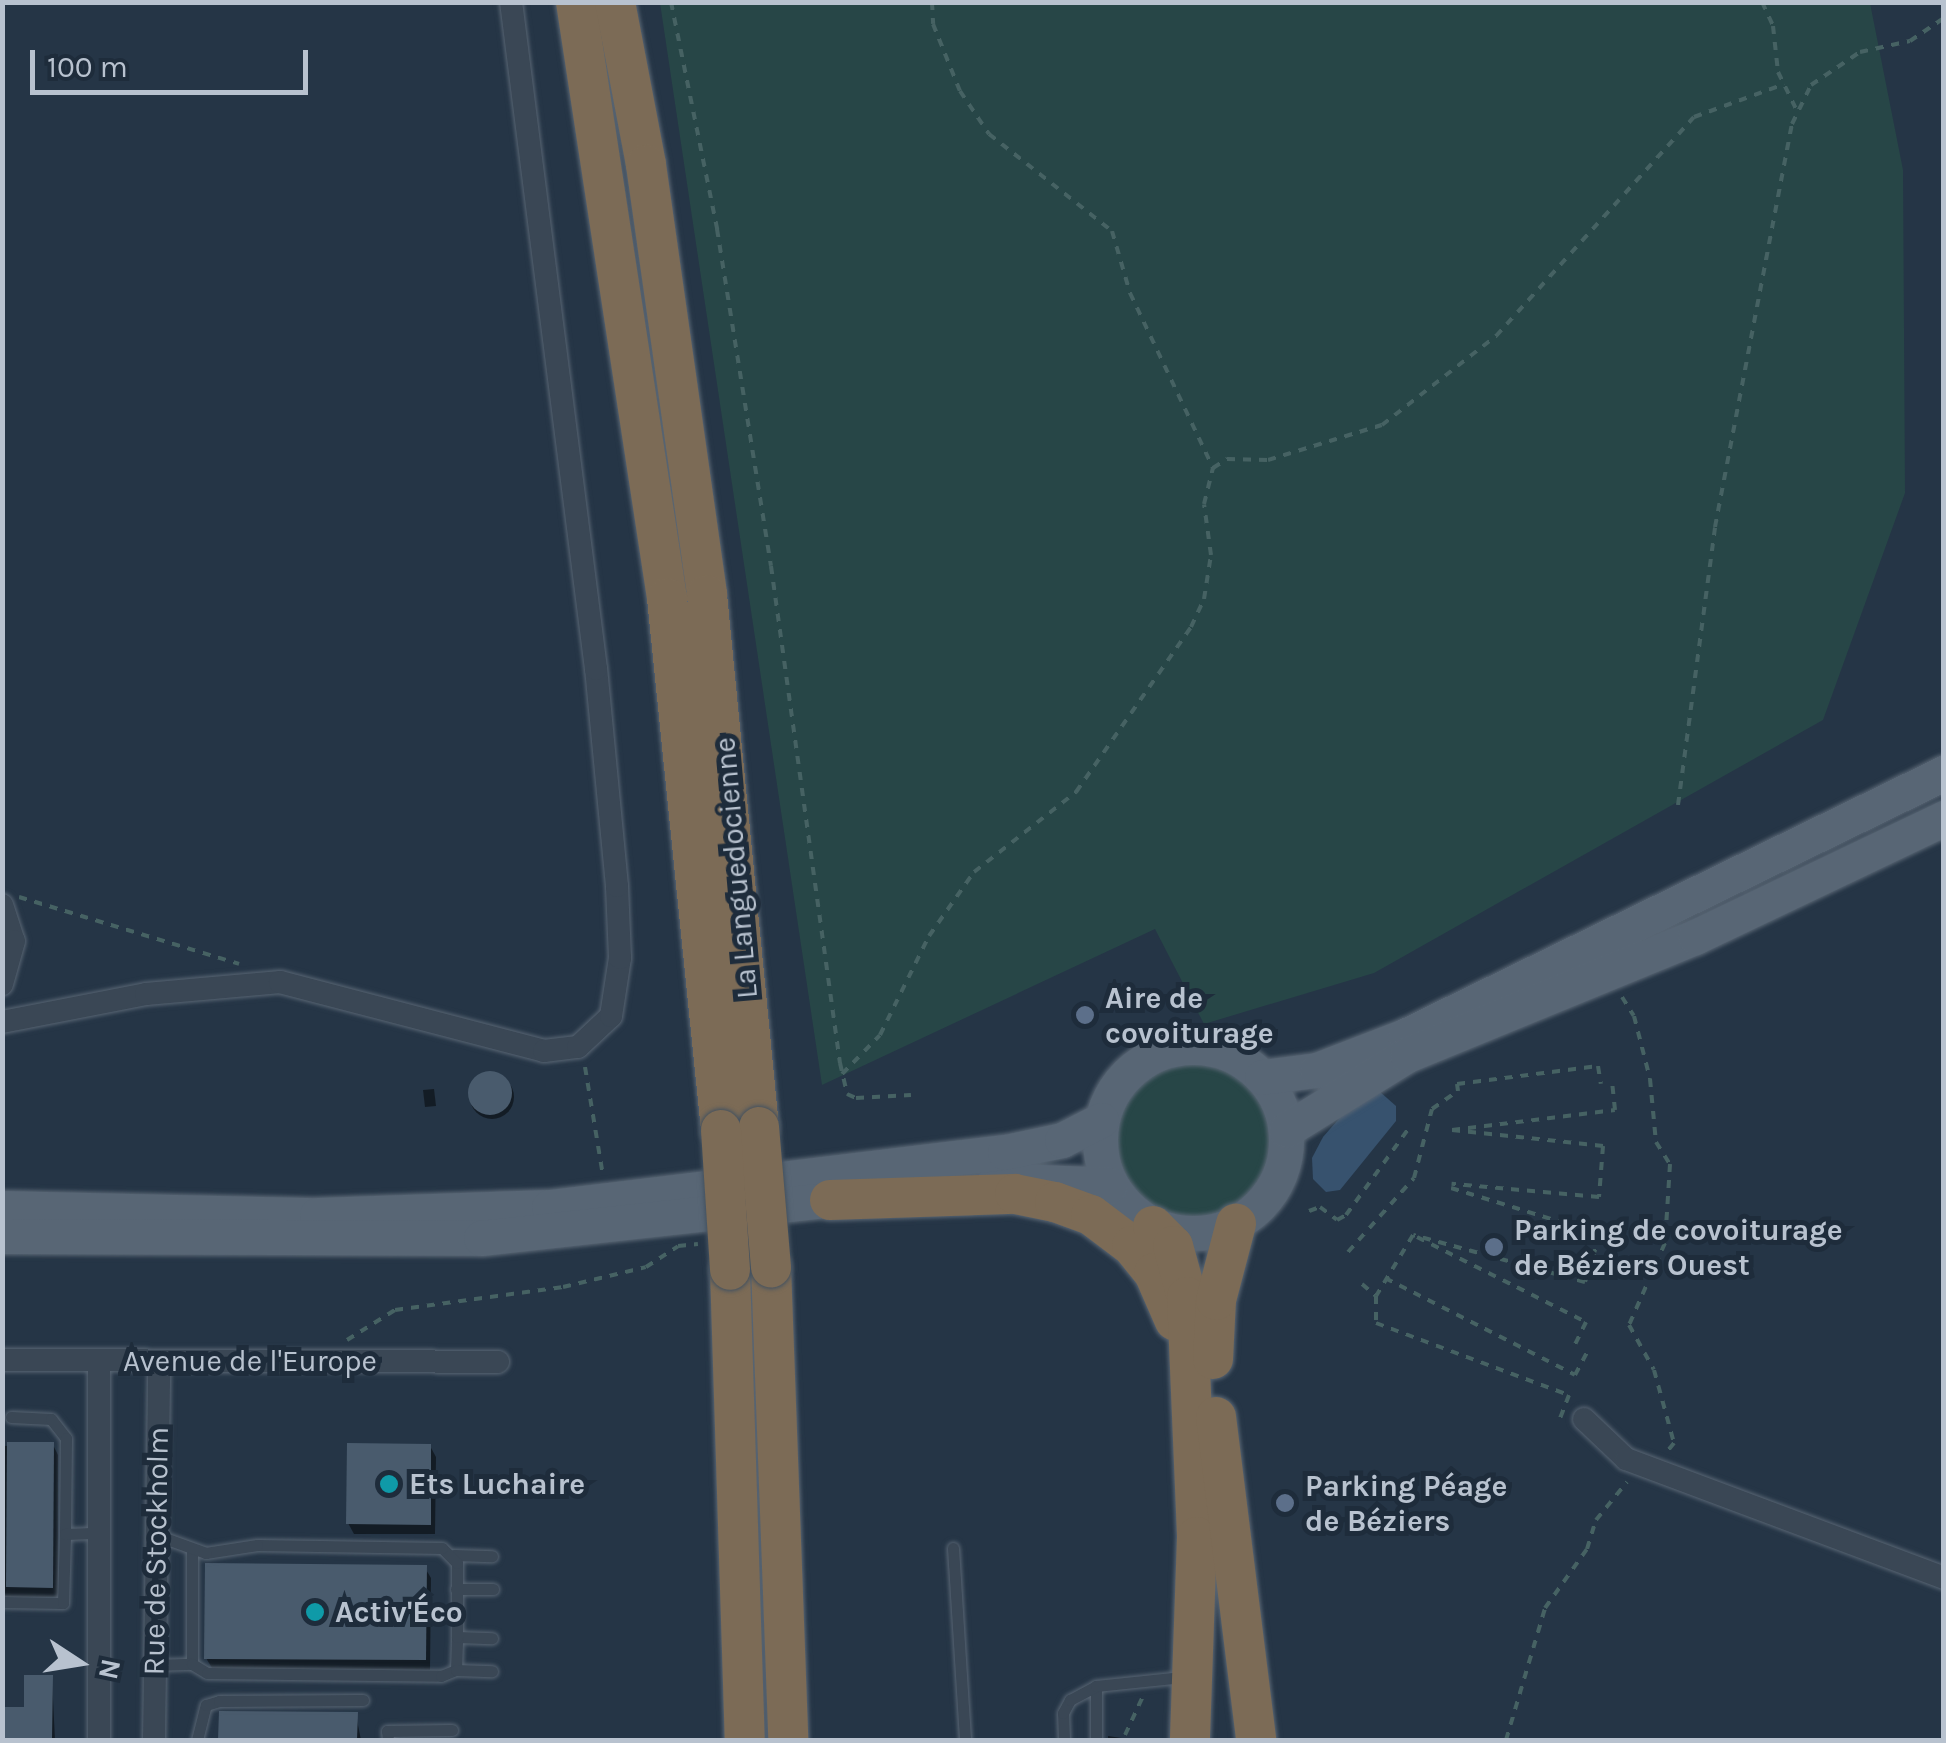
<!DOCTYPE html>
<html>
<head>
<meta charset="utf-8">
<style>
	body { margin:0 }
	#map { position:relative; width:1946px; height:1743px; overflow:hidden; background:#253546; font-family:Karla,sans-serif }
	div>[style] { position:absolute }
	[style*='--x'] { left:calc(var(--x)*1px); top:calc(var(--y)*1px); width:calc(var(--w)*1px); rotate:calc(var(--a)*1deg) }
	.green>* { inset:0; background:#274647 }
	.round { border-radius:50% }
	.water>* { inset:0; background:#37526e }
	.shadow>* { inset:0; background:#0007 }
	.building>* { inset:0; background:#495b6d }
	.path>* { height:4px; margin-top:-2px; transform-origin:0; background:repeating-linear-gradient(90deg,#466263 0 8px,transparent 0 16px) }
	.roads { filter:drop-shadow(0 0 2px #586573) drop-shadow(0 0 2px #586573) }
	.service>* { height:11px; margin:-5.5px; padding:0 5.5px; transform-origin:5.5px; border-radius:5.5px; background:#3a4755 }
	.minor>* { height:22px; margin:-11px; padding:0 11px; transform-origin:11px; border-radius:11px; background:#3a4755 }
	.primary>* { height:35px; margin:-17.5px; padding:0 17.5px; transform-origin:17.5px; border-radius:17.5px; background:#586675 }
	.primary>.ring { margin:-17.5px; padding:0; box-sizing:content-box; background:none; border:35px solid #586675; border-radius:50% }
	.motorway>* { height:40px; margin:-20px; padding:0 20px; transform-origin:20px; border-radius:20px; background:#7c6b56 }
	.bridges { filter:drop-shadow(0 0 2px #445260) drop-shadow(0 0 2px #445260) }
	.motorway-bridge>* { height:40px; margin:-20px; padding:0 20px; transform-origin:20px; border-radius:20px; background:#7c6b56 }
	.dots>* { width:28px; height:28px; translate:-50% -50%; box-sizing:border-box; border:5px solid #1e2c3b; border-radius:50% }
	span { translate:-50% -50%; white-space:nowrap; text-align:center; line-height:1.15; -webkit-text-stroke:10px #1e2c3b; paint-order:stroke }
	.street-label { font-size:30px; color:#b8c2cf }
	.poi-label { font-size:30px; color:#b8c2cf; font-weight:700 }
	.left { translate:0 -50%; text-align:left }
	.frame { position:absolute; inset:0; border:5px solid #b8c2cf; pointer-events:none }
	.north { position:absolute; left:30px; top:1613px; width:100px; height:100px; -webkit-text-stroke:8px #1e2c3b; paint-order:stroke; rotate:102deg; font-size:28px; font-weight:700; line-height:40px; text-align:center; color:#b8c2cf }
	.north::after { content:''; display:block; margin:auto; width:35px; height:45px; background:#b8c2cf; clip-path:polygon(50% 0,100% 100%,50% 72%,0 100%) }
	.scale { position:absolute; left:30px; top:50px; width:278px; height:45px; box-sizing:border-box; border:5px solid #b8c2cf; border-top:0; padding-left:12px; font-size:30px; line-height:35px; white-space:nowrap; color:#b8c2cf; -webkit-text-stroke:8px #1e2c3b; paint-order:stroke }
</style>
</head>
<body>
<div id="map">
	<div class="green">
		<i style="clip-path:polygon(660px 3px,1870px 3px,1903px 170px,1905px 493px,1823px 720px,1374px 973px,1204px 1024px,1155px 929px,822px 1085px)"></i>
		<i class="round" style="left:1115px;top:1060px;width:162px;height:162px"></i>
	</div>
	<div class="water">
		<i style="clip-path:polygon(1379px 1091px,1396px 1106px,1396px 1121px,1340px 1190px,1326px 1192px,1313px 1179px,1312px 1158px,1323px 1137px,1343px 1114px)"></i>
	</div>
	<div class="shadow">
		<i class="round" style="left:470px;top:1075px;width:44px;height:44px"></i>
		<i style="clip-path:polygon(434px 1089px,436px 1106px,425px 1107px,423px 1090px)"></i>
		<i style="clip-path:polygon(53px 1445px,58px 1455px,58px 1597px,2px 1597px,2px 1446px)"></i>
		<i style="clip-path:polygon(430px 1446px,436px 1457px,435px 1534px,354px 1534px,348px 1523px)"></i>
		<i style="clip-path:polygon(425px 1568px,431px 1578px,430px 1670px,212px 1668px,206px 1658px)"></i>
		<i style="clip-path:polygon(52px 1678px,55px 1740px,2px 1740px,2px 1710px,26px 1710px)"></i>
		<i style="clip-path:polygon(221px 1714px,356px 1715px,361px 1740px,221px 1740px)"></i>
		<i style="clip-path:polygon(1108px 1736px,1135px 1740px,1108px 1740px)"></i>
	</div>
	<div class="building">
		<i class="round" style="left:468px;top:1071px;width:44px;height:44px"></i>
		<i style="clip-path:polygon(7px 1442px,54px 1442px,53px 1588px,6px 1587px)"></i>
		<i style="clip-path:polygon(347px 1443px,431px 1444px,431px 1525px,346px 1524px)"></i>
		<i style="clip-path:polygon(205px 1563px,427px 1565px,426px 1660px,204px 1659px)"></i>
		<i style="clip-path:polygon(24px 1675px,53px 1675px,52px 1740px,2px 1740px,2px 1707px,24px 1707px)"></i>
		<i style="clip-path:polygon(219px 1711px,358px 1712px,357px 1740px,218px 1740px)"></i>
	</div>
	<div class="path">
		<i style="--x:671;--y:2;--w:232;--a:78.5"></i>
		<i style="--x:717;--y:229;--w:341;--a:80.9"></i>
		<i style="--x:771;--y:566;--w:502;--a:82.1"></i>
		<i style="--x:840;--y:1063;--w:32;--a:77"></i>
		<i style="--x:847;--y:1094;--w:10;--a:24"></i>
		<i style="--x:856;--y:1098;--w:55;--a:-3.1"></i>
		<i style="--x:932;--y:2;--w:22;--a:87"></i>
		<i style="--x:933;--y:24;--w:72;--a:68.1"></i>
		<i style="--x:960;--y:91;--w:52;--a:56"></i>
		<i style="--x:989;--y:134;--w:157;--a:38.3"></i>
		<i style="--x:1112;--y:231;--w:65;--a:73.8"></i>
		<i style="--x:1130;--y:293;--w:194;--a:64.6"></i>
		<i style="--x:1762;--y:2;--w:26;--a:65"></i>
		<i style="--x:1773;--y:26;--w:46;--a:83.8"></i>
		<i style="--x:1778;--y:72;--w:43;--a:64"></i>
		<i style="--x:1678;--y:805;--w:280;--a:-82.4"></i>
		<i style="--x:1715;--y:527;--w:410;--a:-79.2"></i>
		<i style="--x:1792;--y:124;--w:43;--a:-64"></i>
		<i style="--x:1811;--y:85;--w:59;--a:-34"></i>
		<i style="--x:1860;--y:52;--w:51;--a:-12.4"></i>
		<i style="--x:1910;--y:41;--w:41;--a:-34.1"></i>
		<i style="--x:19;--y:897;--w:230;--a:16.9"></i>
		<i style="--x:1622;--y:997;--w:22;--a:58"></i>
		<i style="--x:1634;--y:1016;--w:65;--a:75.7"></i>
		<i style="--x:1650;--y:1079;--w:63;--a:84.6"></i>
		<i style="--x:1656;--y:1142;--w:26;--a:58"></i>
		<i style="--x:1670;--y:1164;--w:79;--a:93.6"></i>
		<i style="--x:1665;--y:1243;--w:90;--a:113.7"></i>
		<i style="--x:1629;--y:1325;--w:51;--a:60.9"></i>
		<i style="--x:1654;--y:1370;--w:76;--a:74.7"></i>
		<i style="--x:1674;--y:1443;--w:13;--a:129"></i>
		<i style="--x:585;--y:1067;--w:110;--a:80.6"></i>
		<i style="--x:842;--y:1074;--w:54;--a:-45.7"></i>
		<i style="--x:880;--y:1035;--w:110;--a:-63.7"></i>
		<i style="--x:929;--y:936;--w:78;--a:-54.9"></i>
		<i style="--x:974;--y:872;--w:130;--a:-38.1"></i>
		<i style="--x:1076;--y:792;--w:201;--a:-55.1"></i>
		<i style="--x:1191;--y:627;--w:31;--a:-65"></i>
		<i style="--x:1204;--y:599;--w:45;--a:-81"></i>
		<i style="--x:1211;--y:555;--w:51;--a:-97.8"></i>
		<i style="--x:1204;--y:504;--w:37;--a:-76"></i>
		<i style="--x:1213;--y:468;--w:17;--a:-33"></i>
		<i style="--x:1227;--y:459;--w:41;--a:1.4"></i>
		<i style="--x:1268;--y:460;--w:119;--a:-17.1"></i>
		<i style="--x:1382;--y:425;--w:145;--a:-38"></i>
		<i style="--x:1496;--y:336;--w:295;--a:-47.9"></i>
		<i style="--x:1694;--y:117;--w:96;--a:-20.1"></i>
		<i style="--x:1452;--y:1130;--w:152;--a:6"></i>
		<i style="--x:1603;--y:1146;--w:51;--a:94.5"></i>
		<i style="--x:1599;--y:1197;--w:148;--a:-174.9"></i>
		<i style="--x:1452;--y:1130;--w:164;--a:-7"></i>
		<i style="--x:1615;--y:1110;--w:27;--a:-96"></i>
		<i style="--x:1451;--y:1188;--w:156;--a:17.2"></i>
		<i style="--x:1600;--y:1234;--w:50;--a:107.4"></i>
		<i style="--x:1585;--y:1282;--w:178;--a:-164.7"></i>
		<i style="--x:1413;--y:1235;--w:71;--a:121.2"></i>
		<i style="--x:1376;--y:1296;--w:27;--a:90"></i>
		<i style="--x:1376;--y:1323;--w:206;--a:20.5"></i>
		<i style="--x:1569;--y:1395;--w:26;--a:111"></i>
		<i style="--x:1309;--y:1211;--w:12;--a:-20"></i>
		<i style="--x:1320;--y:1207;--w:21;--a:37"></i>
		<i style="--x:1337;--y:1220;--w:10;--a:-29"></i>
		<i style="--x:1346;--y:1215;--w:107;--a:-54.1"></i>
		<i style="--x:1417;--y:1237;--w:189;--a:26.7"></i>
		<i style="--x:1586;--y:1322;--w:25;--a:116"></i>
		<i style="--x:1348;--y:1252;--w:99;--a:-48.3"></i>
		<i style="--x:1414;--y:1178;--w:71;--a:-75.4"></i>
		<i style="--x:1432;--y:1109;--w:32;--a:-35"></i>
		<i style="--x:1458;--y:1091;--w:7;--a:-98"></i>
		<i style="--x:1457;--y:1084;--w:142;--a:-7.3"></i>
		<i style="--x:1598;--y:1066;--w:18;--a:81"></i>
		<i style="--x:1385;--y:1278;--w:213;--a:27"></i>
		<i style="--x:1575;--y:1375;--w:26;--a:-62"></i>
		<i style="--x:1362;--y:1284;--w:18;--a:41"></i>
		<i style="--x:347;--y:1340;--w:57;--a:-32"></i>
		<i style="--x:395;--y:1310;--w:170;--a:-7.8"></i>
		<i style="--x:563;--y:1287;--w:85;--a:-13.5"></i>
		<i style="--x:646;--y:1267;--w:38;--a:-33"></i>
		<i style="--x:678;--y:1246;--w:20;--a:-6"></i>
		<i style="--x:1125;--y:1735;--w:45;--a:-65.1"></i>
		<i style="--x:1506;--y:1740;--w:138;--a:-73.5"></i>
		<i style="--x:1545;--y:1608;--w:72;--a:-54.6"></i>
		<i style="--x:1587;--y:1549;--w:30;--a:-73"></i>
		<i style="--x:1596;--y:1520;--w:49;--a:-50.8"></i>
	</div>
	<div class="roads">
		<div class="service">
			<i style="--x:11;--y:1417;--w:40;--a:2.9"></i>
			<i style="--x:51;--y:1419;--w:24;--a:52"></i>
			<i style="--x:66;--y:1438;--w:96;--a:90.6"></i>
			<i style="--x:953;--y:1548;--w:192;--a:86.4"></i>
			<i style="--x:454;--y:1555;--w:38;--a:2"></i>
			<i style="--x:456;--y:1589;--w:37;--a:0"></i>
			<i style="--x:2;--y:1602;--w:61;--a:0.9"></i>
			<i style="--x:63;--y:1603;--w:69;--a:-88.3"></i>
			<i style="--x:65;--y:1534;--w:34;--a:-2"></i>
			<i style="--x:457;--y:1637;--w:35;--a:2"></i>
			<i style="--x:192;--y:1664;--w:113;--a:-90"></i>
			<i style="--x:155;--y:1665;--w:37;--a:-2"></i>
			<i style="--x:192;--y:1664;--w:17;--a:31"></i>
			<i style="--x:207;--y:1673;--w:234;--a:0.7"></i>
			<i style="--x:441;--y:1676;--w:16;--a:-22"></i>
			<i style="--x:456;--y:1670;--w:33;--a:-88"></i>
			<i style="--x:457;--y:1637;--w:74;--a:-90"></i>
			<i style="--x:457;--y:1563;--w:21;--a:-135"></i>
			<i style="--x:442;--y:1548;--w:185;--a:-179.1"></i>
			<i style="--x:257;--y:1545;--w:52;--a:171.1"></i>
			<i style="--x:206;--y:1553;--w:53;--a:-160.2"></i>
			<i style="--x:456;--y:1670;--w:36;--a:2"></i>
			<i style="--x:1096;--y:1686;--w:54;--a:90"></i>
			<i style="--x:197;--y:1740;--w:36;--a:-76"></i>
			<i style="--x:206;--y:1705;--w:14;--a:-17"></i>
			<i style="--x:219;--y:1701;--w:144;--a:-0.4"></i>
			<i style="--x:388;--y:1740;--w:9;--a:-96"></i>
			<i style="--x:387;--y:1731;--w:65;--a:-0.9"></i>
			<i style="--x:1064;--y:1740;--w:27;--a:-92"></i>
			<i style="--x:1063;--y:1713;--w:15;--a:-62"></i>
			<i style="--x:1070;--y:1700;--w:30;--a:-28"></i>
			<i style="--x:1096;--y:1686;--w:87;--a:-5.9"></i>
		</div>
		<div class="minor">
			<i style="--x:2;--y:905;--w:38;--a:72"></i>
			<i style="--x:14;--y:941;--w:45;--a:105.6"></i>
			<i style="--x:2;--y:1022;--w:147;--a:-11"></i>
			<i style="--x:146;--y:994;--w:135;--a:-5.1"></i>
			<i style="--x:280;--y:982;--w:273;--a:14.6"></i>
			<i style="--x:544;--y:1051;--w:34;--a:-7"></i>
			<i style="--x:578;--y:1047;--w:45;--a:-43.2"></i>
			<i style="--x:611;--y:1016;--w:59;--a:-81.2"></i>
			<i style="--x:620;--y:958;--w:72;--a:-92.4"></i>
			<i style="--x:617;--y:886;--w:218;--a:-95.5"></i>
			<i style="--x:596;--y:669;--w:672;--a:-97.26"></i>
			<i style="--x:2;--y:1360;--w:496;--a:0.2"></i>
			<i style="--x:1584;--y:1419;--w:58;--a:43.6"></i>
			<i style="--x:1626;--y:1459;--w:340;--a:20.5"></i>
			<i style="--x:99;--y:1740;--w:379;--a:-90"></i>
			<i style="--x:154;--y:1740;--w:379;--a:-89.2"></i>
		</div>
		<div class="primary">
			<i class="ring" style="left:1100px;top:1047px;width:151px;height:151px"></i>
			<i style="--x:1262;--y:1077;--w:55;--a:-7.3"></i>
			<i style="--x:1317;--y:1070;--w:94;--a:-21.1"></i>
			<i style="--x:1405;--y:1036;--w:600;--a:-26.01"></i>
			<i style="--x:1286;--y:1130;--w:142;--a:-31.8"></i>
			<i style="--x:1407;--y:1055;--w:311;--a:-22.3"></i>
			<i style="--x:1695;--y:937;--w:276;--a:-25.5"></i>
			<i style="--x:995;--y:1180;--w:115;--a:2.5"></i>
			<i style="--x:2;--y:1208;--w:315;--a:1.3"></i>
			<i style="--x:317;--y:1215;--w:232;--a:-2"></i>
			<i style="--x:549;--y:1207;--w:459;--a:-6.9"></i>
			<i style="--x:1005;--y:1152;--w:58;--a:-11.9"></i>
			<i style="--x:1062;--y:1140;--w:44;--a:-27.1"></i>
			<i style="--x:2;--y:1236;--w:479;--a:0.2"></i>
			<i style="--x:481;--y:1238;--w:380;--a:-6.3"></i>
		</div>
		<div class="motorway">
			<i style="--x:576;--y:2;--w:603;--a:81.32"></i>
			<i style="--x:667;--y:598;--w:535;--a:84.2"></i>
			<i style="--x:615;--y:2;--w:166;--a:79.2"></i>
			<i style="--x:646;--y:165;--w:434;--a:81.9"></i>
			<i style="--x:707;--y:595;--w:535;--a:84.42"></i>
			<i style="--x:830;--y:1200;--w:185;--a:-1.9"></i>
			<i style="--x:1015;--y:1194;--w:41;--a:11.3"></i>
			<i style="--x:1055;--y:1202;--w:38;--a:20"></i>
			<i style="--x:1091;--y:1215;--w:51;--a:37.1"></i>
			<i style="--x:1132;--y:1246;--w:35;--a:51"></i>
			<i style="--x:1154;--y:1273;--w:52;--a:66.4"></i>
			<i style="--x:1153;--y:1226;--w:28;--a:45"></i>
			<i style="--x:1173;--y:1246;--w:53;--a:74.6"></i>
			<i style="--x:1187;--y:1297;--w:240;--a:87.6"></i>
			<i style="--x:1197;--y:1537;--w:203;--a:92"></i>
			<i style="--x:771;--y:1267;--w:473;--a:87.9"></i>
			<i style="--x:730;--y:1270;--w:470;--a:88.2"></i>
			<i style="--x:1213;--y:1359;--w:59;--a:-87.1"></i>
			<i style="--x:1216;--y:1300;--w:79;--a:-75.3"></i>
			<i style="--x:1216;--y:1417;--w:325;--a:82.9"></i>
		</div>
	</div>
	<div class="bridges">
		<div class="motorway-bridge">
			<i style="--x:759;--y:1127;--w:141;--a:85.1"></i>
			<i style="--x:721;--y:1130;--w:140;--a:86.3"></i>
		</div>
	</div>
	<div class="dots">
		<i style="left:1085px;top:1015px;background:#5c6f8a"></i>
		<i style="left:1494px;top:1247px;background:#5c6f8a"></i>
		<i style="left:389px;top:1484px;background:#0f9aa8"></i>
		<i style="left:1285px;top:1503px;background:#5c6f8a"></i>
		<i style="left:315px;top:1612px;background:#0f9aa8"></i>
	</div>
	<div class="street-label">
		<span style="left:736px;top:868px;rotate:-95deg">La Languedocienne</span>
		<span style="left:250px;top:1361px">Avenue de l'Europe</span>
		<span style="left:156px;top:1551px;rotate:-89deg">Rue de Stockholm</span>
	</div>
	<div class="poi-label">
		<span class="left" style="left:1105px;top:1015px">Aire de<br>covoiturage</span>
		<span class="left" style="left:1514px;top:1247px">Parking de covoiturage<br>de Béziers Ouest</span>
		<span class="left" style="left:409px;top:1484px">Ets Luchaire</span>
		<span class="left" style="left:1305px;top:1503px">Parking Péage<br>de Béziers</span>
		<span class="left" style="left:335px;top:1612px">Activ'Éco</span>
	</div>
	<div class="frame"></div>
	<div class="north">N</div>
	<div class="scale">100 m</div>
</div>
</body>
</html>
